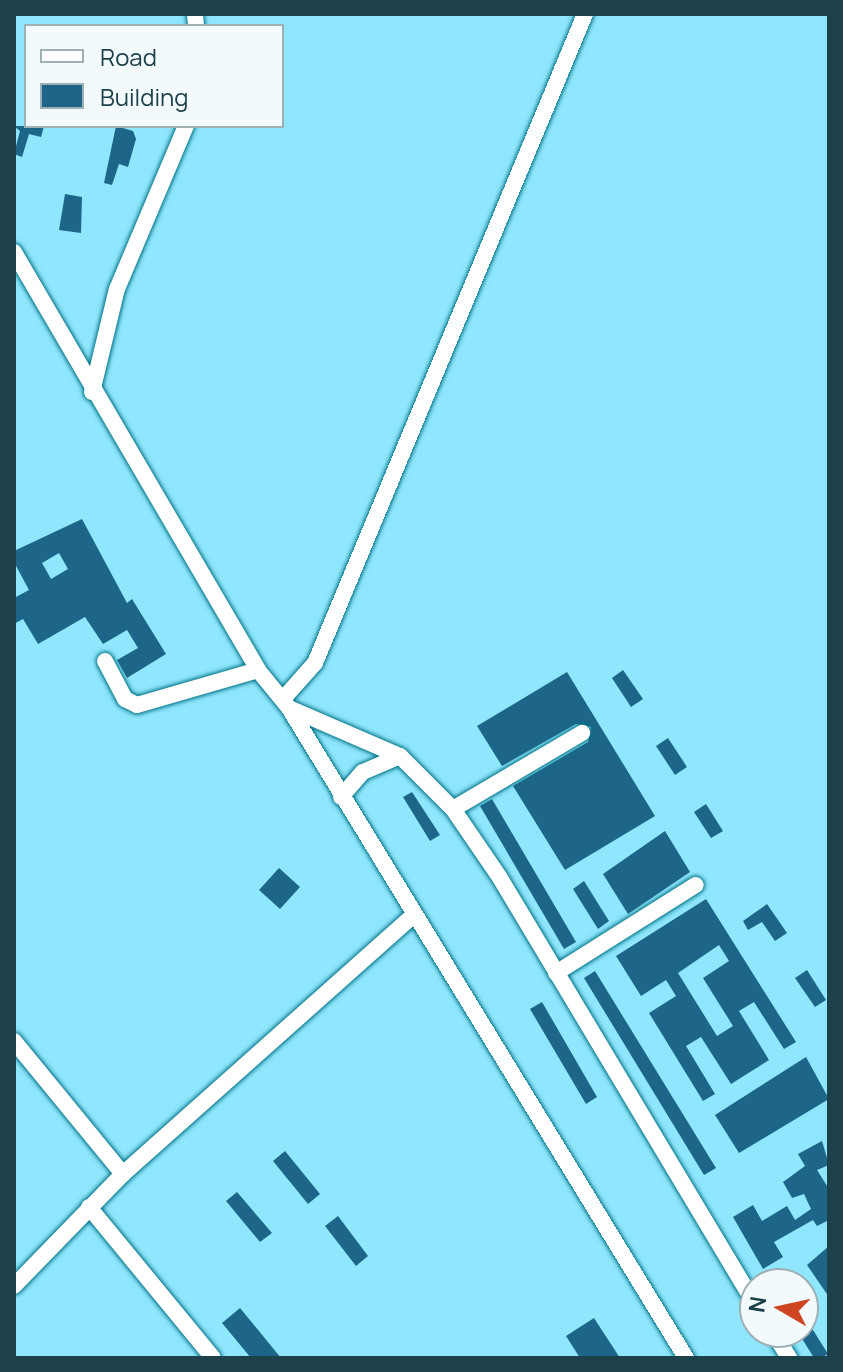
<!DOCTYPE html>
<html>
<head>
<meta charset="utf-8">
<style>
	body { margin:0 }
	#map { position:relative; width:843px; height:1372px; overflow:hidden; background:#8fe7fd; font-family:Manrope,sans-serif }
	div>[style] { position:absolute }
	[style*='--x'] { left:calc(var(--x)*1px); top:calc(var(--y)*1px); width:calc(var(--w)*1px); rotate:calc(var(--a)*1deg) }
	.building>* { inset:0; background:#1d6689 }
	.roads { filter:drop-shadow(0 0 2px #007285) drop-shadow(0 0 2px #007285) }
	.minor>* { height:16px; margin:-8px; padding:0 8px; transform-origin:8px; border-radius:8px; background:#fff }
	span { translate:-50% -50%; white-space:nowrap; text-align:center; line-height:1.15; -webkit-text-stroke:8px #f2fafc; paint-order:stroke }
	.frame { position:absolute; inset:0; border:16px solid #1c414a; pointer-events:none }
	.legend { position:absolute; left:24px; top:24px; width:260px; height:104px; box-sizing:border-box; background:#f2fafc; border:2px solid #9cb0b5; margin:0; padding:10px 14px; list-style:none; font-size:24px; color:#1c414a }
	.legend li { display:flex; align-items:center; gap:16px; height:40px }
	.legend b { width:40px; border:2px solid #9cb0b5 }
	.north { position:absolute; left:739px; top:1268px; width:80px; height:80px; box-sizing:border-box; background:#f2fafc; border:2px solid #9cb0b5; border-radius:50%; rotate:279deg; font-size:22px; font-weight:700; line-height:32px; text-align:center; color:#1c414a }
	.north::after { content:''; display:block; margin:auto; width:28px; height:36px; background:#ce4521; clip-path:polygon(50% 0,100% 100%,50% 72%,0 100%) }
</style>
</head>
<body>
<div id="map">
	<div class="building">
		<i style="clip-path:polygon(14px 126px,44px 126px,41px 137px,29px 134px,22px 157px,14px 154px,20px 131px)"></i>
		<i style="clip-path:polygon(116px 126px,133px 131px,136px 139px,128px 167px,119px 164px,112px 185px,104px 183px)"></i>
		<i style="clip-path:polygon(65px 194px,82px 197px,81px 233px,59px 230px)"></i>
		<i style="clip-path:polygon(evenodd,82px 519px,127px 603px,132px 599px,166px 654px,127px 678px,117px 660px,138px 648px,127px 630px,103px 644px,85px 617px,38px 644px,23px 619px,14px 624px,14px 598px,29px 590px,14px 562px,14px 551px,82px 519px,59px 553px,68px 569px,51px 579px,42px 563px,59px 553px)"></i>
		<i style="clip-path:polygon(623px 670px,643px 699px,631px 707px,612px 678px)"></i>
		<i style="clip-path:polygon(567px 672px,655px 816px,565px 870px,513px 786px,588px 742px,591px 727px,576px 724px,502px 766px,477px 726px)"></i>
		<i style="clip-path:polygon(668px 738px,687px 767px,675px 775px,656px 746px)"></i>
		<i style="clip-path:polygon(412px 792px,440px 835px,430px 841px,403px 797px)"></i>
		<i style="clip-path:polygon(492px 799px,576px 942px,564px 949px,480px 806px)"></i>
		<i style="clip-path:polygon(706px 804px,723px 831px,711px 838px,694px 812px)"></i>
		<i style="clip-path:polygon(665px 831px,690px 872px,628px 914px,603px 874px)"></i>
		<i style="clip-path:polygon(279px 868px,300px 887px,280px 909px,259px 890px)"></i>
		<i style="clip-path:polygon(584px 881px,609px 921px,598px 929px,573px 889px)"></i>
		<i style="clip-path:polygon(evenodd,706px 899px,796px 1042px,784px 1049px,754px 1002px,739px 1011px,769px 1060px,731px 1084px,701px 1037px,686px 1046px,715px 1094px,703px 1101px,649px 1013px,676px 996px,666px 980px,641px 996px,616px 956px,706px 899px,719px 945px,729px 961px,703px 978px,733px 1026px,717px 1036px,678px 973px,719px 945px)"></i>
		<i style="clip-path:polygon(767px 904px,787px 933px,775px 941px,762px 922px,748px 930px,743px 921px)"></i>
		<i style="clip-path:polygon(807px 970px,826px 1000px,815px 1007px,795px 978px)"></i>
		<i style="clip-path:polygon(595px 971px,716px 1168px,704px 1175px,584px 978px)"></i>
		<i style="clip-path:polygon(542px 1002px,597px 1097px,586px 1104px,530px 1009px)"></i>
		<i style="clip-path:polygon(806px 1057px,829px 1099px,739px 1153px,715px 1115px)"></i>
		<i style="clip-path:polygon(822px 1141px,829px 1165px,817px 1170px,829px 1189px,829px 1220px,817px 1226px,813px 1220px,774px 1242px,783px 1257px,763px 1269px,733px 1217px,753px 1205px,762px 1221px,787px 1206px,795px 1220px,811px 1209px,804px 1194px,792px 1198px,783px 1182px,805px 1166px,798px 1154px)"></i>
		<i style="clip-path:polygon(285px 1151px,320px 1194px,308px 1204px,273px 1161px)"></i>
		<i style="clip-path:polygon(237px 1192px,272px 1233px,260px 1242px,226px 1201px)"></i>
		<i style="clip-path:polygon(338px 1216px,368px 1256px,356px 1266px,325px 1226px)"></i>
		<i style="clip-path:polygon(829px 1246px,829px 1297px,807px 1265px)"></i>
		<i style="clip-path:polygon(240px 1308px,281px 1358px,251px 1358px,222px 1323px)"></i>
		<i style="clip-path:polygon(803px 1314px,828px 1354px,821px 1358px,814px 1358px,798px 1332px,803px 1332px)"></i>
		<i style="clip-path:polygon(594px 1318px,620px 1358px,580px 1358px,566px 1336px)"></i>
	</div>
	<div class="roads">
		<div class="minor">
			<i style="--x:195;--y:14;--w:12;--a:85"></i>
			<i style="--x:14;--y:252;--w:484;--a:59.7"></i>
			<i style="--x:258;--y:670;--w:49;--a:50.8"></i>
			<i style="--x:289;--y:708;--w:762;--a:58.58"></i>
			<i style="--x:92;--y:392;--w:106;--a:-76.4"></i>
			<i style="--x:117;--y:289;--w:177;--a:-67.1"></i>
			<i style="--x:105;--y:661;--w:43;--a:62.2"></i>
			<i style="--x:125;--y:699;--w:13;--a:27"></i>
			<i style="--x:137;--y:705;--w:126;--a:-16.1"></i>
			<i style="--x:283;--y:699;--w:48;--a:-48.4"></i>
			<i style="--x:315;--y:663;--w:703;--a:-67.41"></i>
			<i style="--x:289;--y:708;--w:121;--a:23.4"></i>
			<i style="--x:400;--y:756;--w:75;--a:45"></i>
			<i style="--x:453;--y:809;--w:83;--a:55.7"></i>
			<i style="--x:500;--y:878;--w:496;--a:59.1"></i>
			<i style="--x:341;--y:797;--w:33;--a:-49"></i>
			<i style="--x:363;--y:772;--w:40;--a:-23.4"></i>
			<i style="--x:453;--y:809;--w:150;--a:-30.5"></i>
			<i style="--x:556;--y:973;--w:165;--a:-32.2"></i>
			<i style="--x:14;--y:1041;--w:172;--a:50.7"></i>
			<i style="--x:89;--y:1207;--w:195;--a:50.6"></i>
			<i style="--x:14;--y:1286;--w:156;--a:-45.8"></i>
			<i style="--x:123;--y:1174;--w:390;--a:-41.7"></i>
			<i style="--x:773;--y:1332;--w:31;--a:58"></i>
		</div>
	</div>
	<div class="frame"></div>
	<ul class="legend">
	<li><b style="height:10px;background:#fff"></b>Road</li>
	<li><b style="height:22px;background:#1d6689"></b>Building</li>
	</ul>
	<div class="north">N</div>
</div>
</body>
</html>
